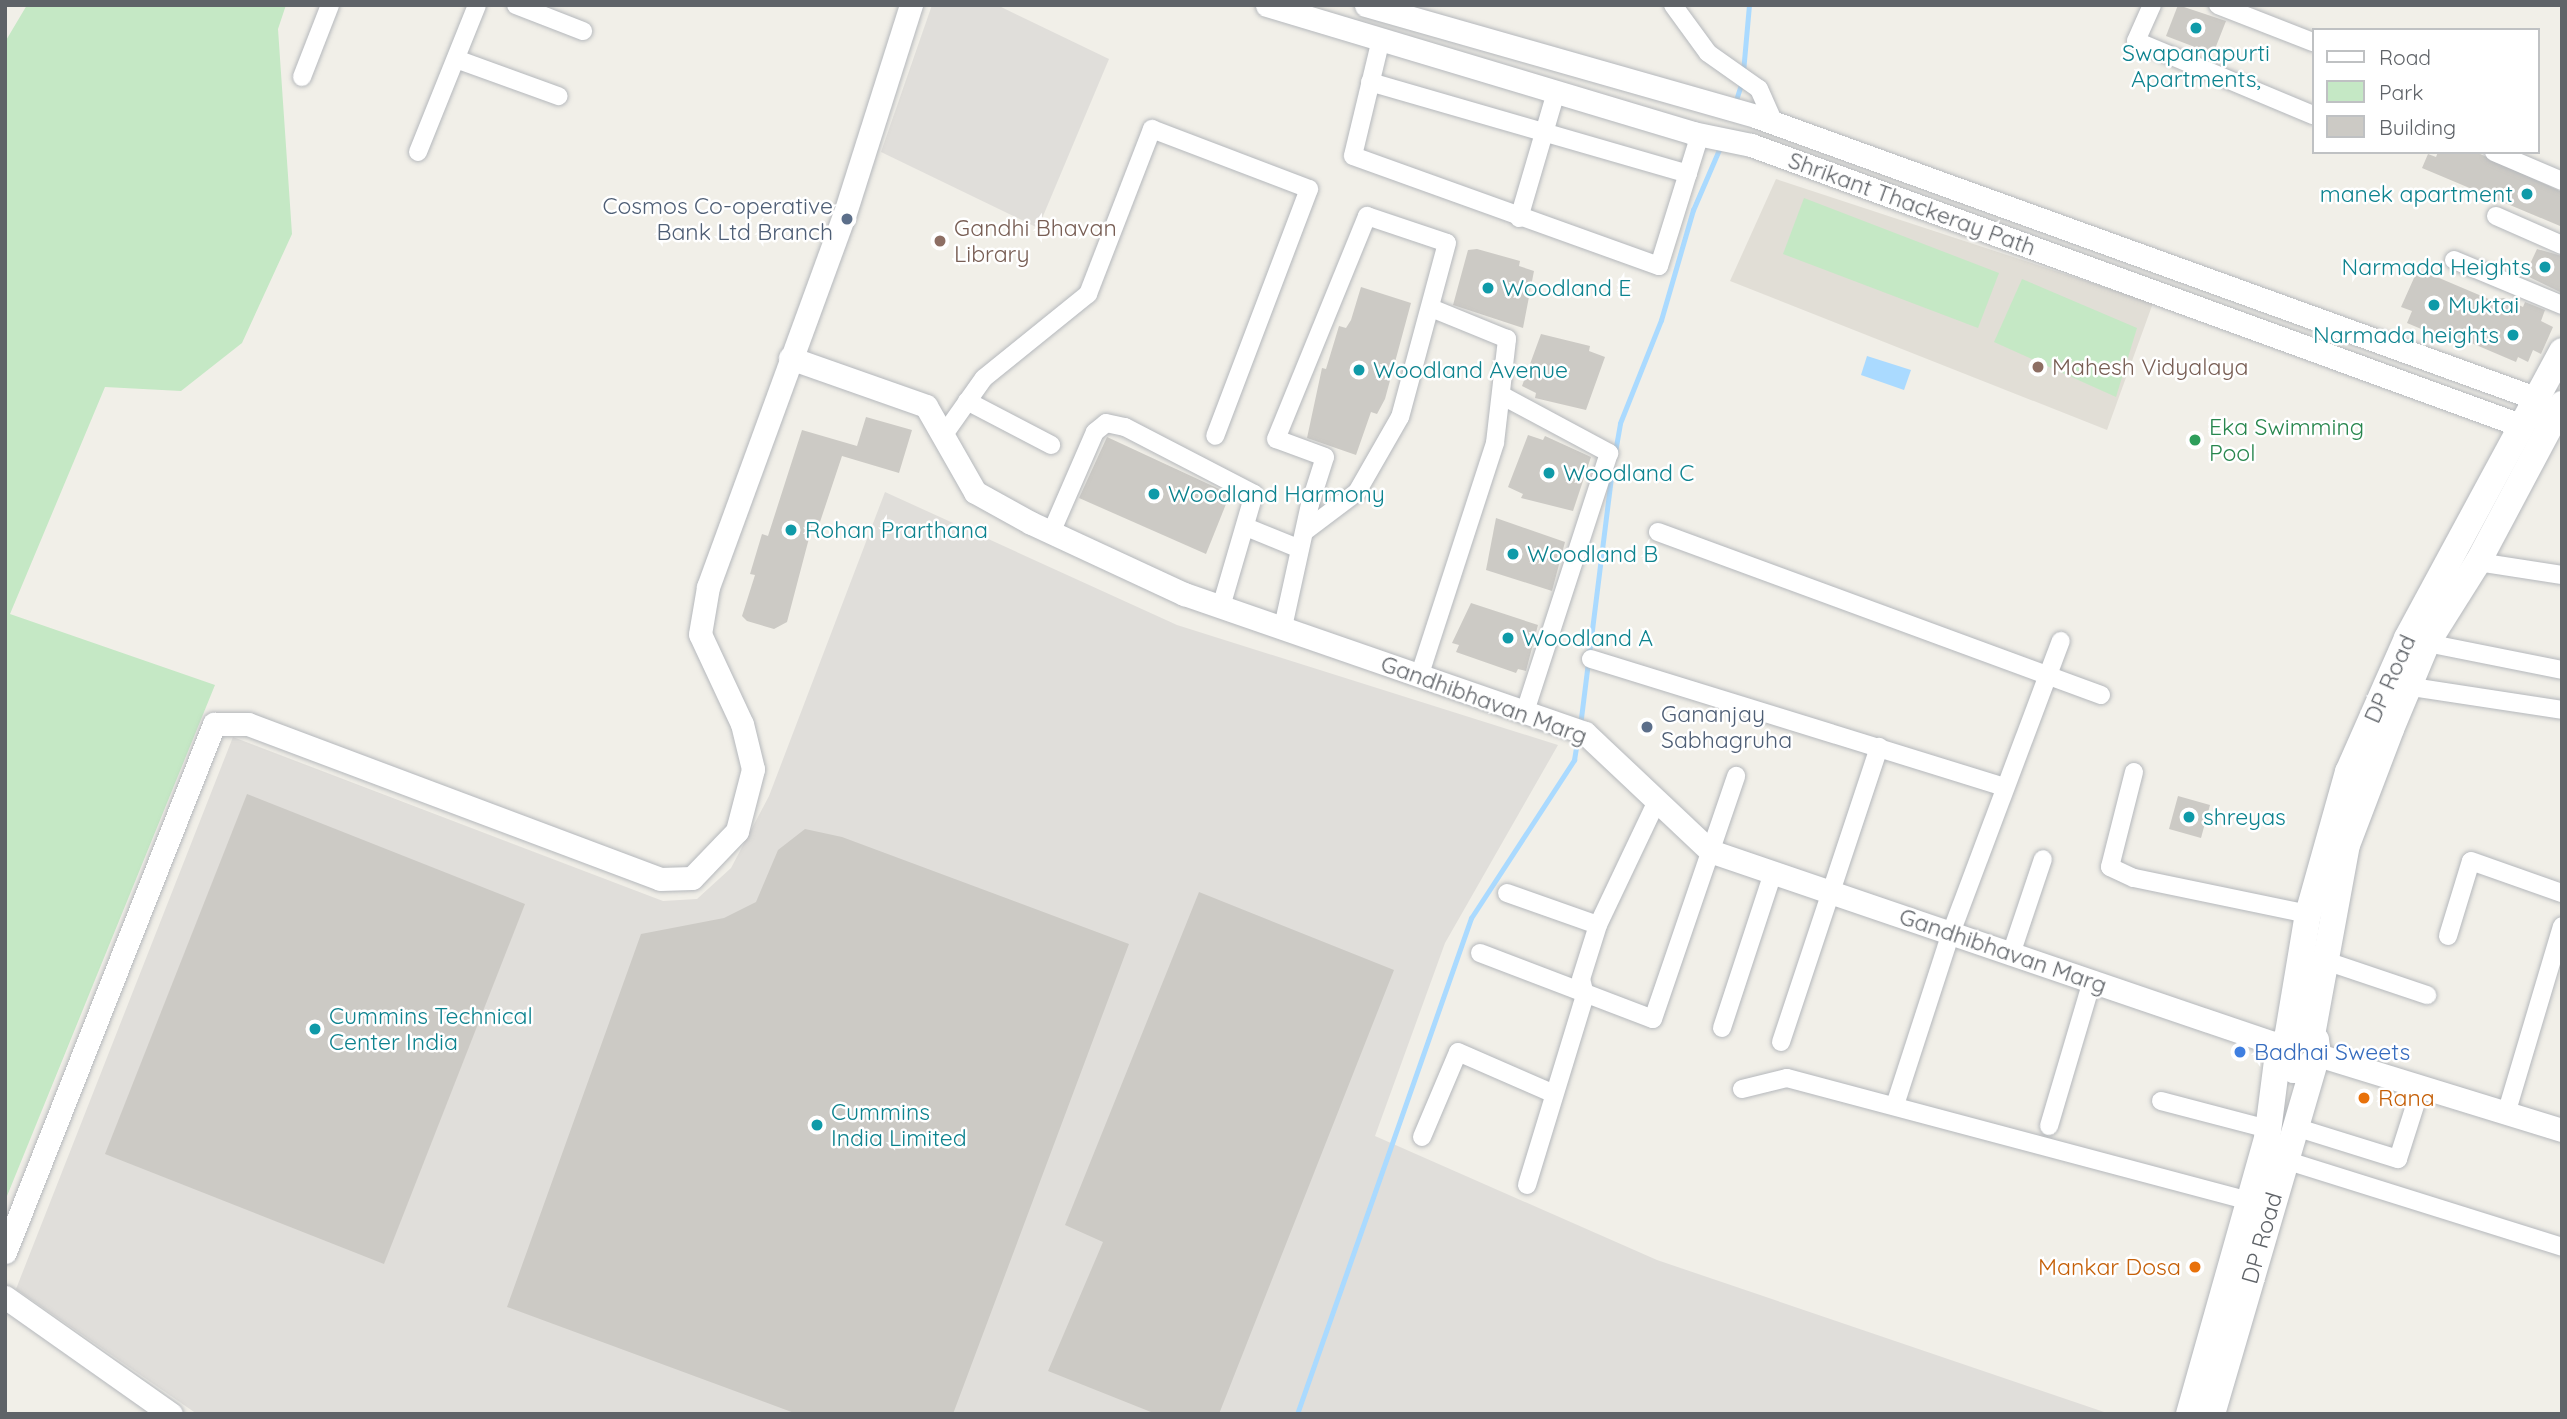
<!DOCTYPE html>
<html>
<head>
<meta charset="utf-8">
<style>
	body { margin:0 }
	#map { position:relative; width:2567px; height:1419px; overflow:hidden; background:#f1efe8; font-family:Quicksand,sans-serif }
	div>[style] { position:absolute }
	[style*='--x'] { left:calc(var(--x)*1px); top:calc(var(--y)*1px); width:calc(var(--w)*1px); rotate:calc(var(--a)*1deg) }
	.industrial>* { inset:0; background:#e0deda }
	.education>* { inset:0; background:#e1ded6 }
	.green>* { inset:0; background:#c5e8c5 }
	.water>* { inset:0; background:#aadaff }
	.stream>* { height:5px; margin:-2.5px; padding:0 2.5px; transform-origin:2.5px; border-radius:2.5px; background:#aadaff }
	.building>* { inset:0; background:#cccac5 }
	.roads { filter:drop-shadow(0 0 2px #b5b8bc) drop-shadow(0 0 2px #b5b8bc) }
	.minor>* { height:18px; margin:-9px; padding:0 9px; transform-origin:9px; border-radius:9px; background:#fff }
	.tertiary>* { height:23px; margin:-11.5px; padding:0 11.5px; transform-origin:11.5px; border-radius:11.5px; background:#fff }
	.secondary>* { height:26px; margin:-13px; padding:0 13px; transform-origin:13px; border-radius:13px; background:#fff }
	.dots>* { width:19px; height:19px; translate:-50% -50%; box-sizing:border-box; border:4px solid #fff; border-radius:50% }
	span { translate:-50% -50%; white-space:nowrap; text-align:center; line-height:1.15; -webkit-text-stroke:5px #fff; paint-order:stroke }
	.culture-label { font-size:23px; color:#0d838f }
	.right { translate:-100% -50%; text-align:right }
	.left { translate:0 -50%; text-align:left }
	.street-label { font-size:23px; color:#5f6368 }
	.service-label { font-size:23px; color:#4e5e75 }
	.education-label { font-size:23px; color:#785e54 }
	.leisure-label { font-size:23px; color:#27864d }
	.shop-label { font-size:23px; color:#366cbe }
	.food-label { font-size:23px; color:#c56008 }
	.frame { position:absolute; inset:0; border:7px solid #5f6368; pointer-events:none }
	.legend { position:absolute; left:2312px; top:28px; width:228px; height:126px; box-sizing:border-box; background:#fff; border:2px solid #bfc1c3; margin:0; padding:9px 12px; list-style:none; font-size:21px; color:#5f6368 }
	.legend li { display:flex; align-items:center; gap:14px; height:35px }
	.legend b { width:35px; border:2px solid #bfc1c3 }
</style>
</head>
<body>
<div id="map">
	<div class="industrial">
		<i style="clip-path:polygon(932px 5px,997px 5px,1109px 59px,1038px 228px,881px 152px)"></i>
		<i style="clip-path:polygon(885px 492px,1177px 625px,1558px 745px,1445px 943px,1375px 1136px,1657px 1260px,2110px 1414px,197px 1414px,16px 1289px,233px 737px,663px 901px,697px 899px,731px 868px,769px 796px)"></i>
	</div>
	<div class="education">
		<i style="clip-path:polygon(1776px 179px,2153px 303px,2107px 430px,1730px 281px)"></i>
	</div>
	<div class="green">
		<i style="clip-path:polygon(27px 5px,286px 5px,278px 29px,292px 234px,242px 343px,181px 391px,105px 387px,10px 614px,215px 685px,5px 1201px,5px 42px)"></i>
		<i style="clip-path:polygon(1804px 198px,1999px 273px,1978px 328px,1783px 254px)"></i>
		<i style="clip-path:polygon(2022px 279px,2137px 328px,2116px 397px,1994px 342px)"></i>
	</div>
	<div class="water">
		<i style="clip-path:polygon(1867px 356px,1911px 370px,1904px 390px,1861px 375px)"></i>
	</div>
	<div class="stream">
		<i style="--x:1743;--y:72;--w:67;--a:-84.9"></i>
		<i style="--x:1734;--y:106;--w:25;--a:-72"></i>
		<i style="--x:1615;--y:452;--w:29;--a:-80"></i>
		<i style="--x:1620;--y:423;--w:111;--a:-68.3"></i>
		<i style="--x:1661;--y:320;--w:115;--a:-73.8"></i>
		<i style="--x:1693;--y:210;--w:71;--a:-66.7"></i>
		<i style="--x:1580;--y:726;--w:259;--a:-82.9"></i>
		<i style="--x:1297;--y:1414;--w:526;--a:-70.67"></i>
		<i style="--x:1471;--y:918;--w:189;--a:-56.9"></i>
		<i style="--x:1574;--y:760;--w:24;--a:-81"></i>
	</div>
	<div class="building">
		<i style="clip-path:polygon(2178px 5px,2226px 21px,2213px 54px,2166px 36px)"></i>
		<i style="clip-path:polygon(2438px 152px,2476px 152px,2562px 192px,2562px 232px,2560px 226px,2422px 168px,2428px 154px,2436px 157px)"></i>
		<i style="clip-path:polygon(1477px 249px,1520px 261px,1519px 266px,1534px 271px,1523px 328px,1453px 305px,1468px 250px)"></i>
		<i style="clip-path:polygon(2537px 249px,2562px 256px,2562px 293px,2525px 275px)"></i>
		<i style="clip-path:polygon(2418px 269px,2491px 300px,2504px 298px,2523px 307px,2525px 302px,2545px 310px,2541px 321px,2553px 327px,2541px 354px,2533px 350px,2528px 362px,2518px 357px,2516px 362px,2455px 336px,2452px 342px,2407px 323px,2412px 311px,2401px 307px)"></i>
		<i style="clip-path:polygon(1361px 287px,1411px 303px,1385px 399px,1377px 414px,1371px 412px,1356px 455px,1307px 438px,1322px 368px,1326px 369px,1339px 326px,1346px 328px,1351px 320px)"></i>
		<i style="clip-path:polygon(1541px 334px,1590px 346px,1589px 351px,1605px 357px,1586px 410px,1535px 398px,1536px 393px,1522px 386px)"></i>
		<i style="clip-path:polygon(866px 417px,912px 430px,899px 473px,842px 456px,819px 525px,813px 523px,787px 622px,774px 629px,747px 621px,742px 616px,755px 575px,750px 574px,762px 534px,768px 536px,802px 430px,857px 446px)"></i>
		<i style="clip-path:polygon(1528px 435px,1543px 440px,1545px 436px,1591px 457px,1573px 511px,1521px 498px,1523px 494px,1508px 487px)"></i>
		<i style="clip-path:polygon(1107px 437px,1230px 494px,1206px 554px,1079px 498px)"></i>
		<i style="clip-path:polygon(1496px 518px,1565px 542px,1552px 591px,1486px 570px)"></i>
		<i style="clip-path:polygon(1471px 603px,1538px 625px,1526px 671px,1518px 669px,1516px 673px,1456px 652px,1459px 645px,1452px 643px)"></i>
		<i style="clip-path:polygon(247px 794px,525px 904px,384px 1264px,105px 1154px)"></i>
		<i style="clip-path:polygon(2178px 796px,2210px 805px,2201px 838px,2169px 829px)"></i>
		<i style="clip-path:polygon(805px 829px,842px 837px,1129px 944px,953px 1414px,797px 1414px,507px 1307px,641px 934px,724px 918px,756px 902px,778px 850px)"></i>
		<i style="clip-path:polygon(1199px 892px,1394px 970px,1219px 1414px,1156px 1414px,1048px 1371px,1103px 1242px,1065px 1225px)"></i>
	</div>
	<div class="roads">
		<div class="minor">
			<i style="--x:516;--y:5;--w:72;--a:21.2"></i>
			<i style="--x:1673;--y:5;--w:59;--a:53.9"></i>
			<i style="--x:1708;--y:53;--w:62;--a:35.2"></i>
			<i style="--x:1759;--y:89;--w:37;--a:66"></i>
			<i style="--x:2152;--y:5;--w:39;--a:114"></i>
			<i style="--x:2136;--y:41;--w:192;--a:22.7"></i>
			<i style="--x:2218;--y:5;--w:102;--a:21.3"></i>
			<i style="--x:1381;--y:39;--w:120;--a:103.5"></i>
			<i style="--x:1353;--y:156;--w:325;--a:19.8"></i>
			<i style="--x:1659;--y:266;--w:138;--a:-72.7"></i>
			<i style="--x:456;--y:59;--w:109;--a:19.9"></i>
			<i style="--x:302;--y:77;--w:77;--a:-68.7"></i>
			<i style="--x:1370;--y:82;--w:331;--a:16.1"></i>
			<i style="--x:418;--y:152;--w:158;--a:-68.1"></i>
			<i style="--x:2494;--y:152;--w:74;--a:23.1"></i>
			<i style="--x:2496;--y:216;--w:72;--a:23.7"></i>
			<i style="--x:1519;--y:218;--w:131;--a:-73.6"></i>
			<i style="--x:2454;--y:260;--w:117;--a:22.6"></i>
			<i style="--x:1501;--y:395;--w:123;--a:28.2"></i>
			<i style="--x:1609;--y:453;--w:272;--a:108"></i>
			<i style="--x:967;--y:401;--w:95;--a:27.6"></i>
			<i style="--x:945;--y:433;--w:67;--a:-54.7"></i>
			<i style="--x:984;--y:378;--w:134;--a:-38.9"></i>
			<i style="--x:1088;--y:294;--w:177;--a:-68.8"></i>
			<i style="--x:1152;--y:129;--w:168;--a:20.9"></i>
			<i style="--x:1309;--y:189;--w:264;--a:110.8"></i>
			<i style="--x:1246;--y:527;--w:58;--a:22.2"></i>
			<i style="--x:1658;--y:532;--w:472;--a:20.2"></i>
			<i style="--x:1051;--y:533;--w:110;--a:-66.5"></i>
			<i style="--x:1095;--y:432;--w:14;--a:-39"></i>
			<i style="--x:1106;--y:423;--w:19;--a:12"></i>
			<i style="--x:1125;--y:427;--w:145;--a:27.4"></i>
			<i style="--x:1254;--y:494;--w:118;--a:106.3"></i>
			<i style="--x:2478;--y:562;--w:85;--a:8.8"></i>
			<i style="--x:1283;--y:627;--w:126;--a:-77.6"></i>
			<i style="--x:1310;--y:504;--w:49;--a:-72.3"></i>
			<i style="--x:1325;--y:457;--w:52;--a:-159.8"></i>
			<i style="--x:1276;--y:439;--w:241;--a:-67.8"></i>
			<i style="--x:1367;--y:216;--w:84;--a:18.6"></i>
			<i style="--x:1447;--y:243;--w:180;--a:105.1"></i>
			<i style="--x:1400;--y:417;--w:86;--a:119.8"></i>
			<i style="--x:1357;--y:492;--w:65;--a:143.1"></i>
			<i style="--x:2427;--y:643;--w:138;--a:11.3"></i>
			<i style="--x:1591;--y:659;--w:433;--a:17.2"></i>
			<i style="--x:1419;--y:677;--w:246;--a:-72"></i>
			<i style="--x:1495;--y:443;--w:105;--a:-83.4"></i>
			<i style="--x:1507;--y:339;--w:82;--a:-157.8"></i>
			<i style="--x:2399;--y:685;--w:165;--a:8.7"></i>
			<i style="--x:2134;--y:772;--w:98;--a:104.2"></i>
			<i style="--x:2110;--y:867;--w:26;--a:25"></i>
			<i style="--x:2134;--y:878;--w:178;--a:11.7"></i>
			<i style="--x:1507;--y:893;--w:96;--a:19.4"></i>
			<i style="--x:2448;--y:936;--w:78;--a:-73"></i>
			<i style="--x:2471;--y:861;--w:96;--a:19.4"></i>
			<i style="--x:1480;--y:953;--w:185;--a:20.9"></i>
			<i style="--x:1653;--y:1019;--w:257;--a:-71.1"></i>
			<i style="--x:2011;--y:954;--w:100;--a:-71.4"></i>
			<i style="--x:2323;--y:960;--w:110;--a:18.6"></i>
			<i style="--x:1722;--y:1028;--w:163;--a:-71.8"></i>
			<i style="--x:1781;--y:1042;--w:311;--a:-71.6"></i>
			<i style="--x:1742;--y:1089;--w:46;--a:-13.7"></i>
			<i style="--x:1787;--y:1078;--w:477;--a:14.9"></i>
			<i style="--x:2161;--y:1101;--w:111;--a:14.7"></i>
			<i style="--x:1895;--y:1105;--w:181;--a:-72"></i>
			<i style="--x:1951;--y:933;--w:312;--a:-69.4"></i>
			<i style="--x:2506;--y:1114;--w:196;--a:-73.4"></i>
			<i style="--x:2049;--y:1126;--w:151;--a:-73.5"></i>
			<i style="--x:2295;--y:1127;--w:108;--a:17.3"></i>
			<i style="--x:2398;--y:1159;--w:76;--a:-72.3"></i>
			<i style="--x:1422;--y:1137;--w:92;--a:-67"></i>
			<i style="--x:1458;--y:1052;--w:105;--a:23.6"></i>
			<i style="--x:2285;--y:1160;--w:290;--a:17.4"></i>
			<i style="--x:1527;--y:1185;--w:199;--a:-73"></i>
			<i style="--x:1585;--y:995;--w:16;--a:-104"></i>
			<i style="--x:1581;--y:979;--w:57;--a:-72.5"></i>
			<i style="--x:1598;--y:925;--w:137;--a:-64.6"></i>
		</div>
		<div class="tertiary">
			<i style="--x:1267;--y:5;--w:445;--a:16.7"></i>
			<i style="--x:1693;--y:133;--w:59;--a:11.7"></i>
			<i style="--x:1751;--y:145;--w:818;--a:20.01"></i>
			<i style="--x:1366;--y:5;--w:408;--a:15.9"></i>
			<i style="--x:1758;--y:117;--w:826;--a:19.88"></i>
			<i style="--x:790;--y:358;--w:144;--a:19.4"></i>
			<i style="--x:926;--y:406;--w:99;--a:60.3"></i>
			<i style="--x:975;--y:492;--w:64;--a:29"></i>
			<i style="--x:1031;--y:523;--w:169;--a:24.9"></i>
			<i style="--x:1184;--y:594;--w:424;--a:19.1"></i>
			<i style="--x:1585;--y:733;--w:172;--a:43.3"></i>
			<i style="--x:1710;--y:851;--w:601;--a:18.83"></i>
			<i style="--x:2318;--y:1055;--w:255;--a:17.1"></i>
			<i style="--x:5;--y:1252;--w:568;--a:-68.4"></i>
			<i style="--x:214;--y:724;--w:34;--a:0"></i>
			<i style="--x:248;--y:724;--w:440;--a:20.6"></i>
			<i style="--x:660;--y:879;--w:32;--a:-2"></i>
			<i style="--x:692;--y:878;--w:65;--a:-46.2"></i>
			<i style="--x:737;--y:831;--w:64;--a:-75.5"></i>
			<i style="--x:753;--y:769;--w:46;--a:-103.7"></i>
			<i style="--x:742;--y:724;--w:99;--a:-115"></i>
			<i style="--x:700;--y:634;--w:48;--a:-80.3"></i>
			<i style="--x:708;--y:587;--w:395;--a:-69.9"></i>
			<i style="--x:844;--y:216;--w:221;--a:-72.4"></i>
			<i style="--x:5;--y:1297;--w:203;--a:35.2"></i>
		</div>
		<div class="secondary">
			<i style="--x:2288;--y:1033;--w:121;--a:-80.5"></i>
			<i style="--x:2308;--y:914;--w:148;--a:-74.3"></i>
			<i style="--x:2348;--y:772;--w:146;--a:-66.2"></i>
			<i style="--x:2407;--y:638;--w:326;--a:-61.6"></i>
			<i style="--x:2312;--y:1035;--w:193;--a:-79.6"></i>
			<i style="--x:2347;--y:845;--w:124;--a:-69.2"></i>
			<i style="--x:2391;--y:729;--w:93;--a:-67.3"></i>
			<i style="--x:2427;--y:643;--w:96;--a:-57.8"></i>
			<i style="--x:2478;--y:562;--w:179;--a:-62"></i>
			<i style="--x:2189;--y:1414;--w:286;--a:-74.2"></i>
			<i style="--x:2267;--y:1139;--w:95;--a:-82.7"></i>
			<i style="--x:2279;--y:1045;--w:23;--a:-41"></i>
			<i style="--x:2296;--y:1030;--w:22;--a:27"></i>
			<i style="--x:2316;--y:1040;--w:15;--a:82"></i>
			<i style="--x:2318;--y:1055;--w:16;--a:125"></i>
			<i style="--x:2309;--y:1068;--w:15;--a:172"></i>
			<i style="--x:2294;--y:1070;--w:16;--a:-145"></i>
			<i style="--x:2212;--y:1414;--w:367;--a:-73.7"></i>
		</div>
	</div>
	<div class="dots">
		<i style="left:2196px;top:28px;background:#0f9aa8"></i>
		<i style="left:2527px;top:194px;background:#0f9aa8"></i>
		<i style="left:847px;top:219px;background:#5c6f8a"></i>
		<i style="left:940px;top:241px;background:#8d6e63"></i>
		<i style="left:2545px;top:267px;background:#0f9aa8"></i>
		<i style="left:1488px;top:288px;background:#0f9aa8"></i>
		<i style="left:2434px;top:305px;background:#0f9aa8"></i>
		<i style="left:2513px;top:335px;background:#0f9aa8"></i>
		<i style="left:2038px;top:367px;background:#8d6e63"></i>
		<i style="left:1359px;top:370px;background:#0f9aa8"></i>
		<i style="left:2195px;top:440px;background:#2e9e5b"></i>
		<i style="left:1549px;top:473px;background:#0f9aa8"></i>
		<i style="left:1154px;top:494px;background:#0f9aa8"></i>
		<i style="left:791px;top:530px;background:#0f9aa8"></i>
		<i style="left:1513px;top:554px;background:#0f9aa8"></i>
		<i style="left:1508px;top:638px;background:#0f9aa8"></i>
		<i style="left:1647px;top:727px;background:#5c6f8a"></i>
		<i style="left:2189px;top:817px;background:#0f9aa8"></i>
		<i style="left:315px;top:1029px;background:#0f9aa8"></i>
		<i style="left:2240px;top:1052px;background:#3f7fe0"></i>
		<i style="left:2364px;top:1098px;background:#e8710a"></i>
		<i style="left:817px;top:1125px;background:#0f9aa8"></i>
		<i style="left:2195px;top:1267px;background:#e8710a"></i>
	</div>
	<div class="culture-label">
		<span style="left:2196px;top:66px">Swapanapurti<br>Apartments,</span>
		<span class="right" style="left:2513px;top:194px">manek apartment</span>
		<span class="right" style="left:2531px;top:267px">Narmada Heights</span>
		<span class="left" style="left:1502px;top:288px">Woodland E</span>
		<span class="left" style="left:2448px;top:305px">Muktai</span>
		<span class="right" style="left:2499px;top:335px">Narmada heights</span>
		<span class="left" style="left:1373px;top:370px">Woodland Avenue</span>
		<span class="left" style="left:1563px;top:473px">Woodland C</span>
		<span class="left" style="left:1168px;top:494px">Woodland Harmony</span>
		<span class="left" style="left:805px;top:530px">Rohan Prarthana</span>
		<span class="left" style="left:1527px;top:554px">Woodland B</span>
		<span class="left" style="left:1522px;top:638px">Woodland A</span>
		<span class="left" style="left:2203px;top:817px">shreyas</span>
		<span class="left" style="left:329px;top:1029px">Cummins Technical<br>Center India</span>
		<span class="left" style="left:831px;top:1125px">Cummins<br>India Limited</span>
	</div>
	<div class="street-label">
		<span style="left:1912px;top:204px;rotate:20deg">Shrikant Thackeray Path</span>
		<span style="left:2390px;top:679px;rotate:-66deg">DP Road</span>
		<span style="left:1484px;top:700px;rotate:20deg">Gandhibhavan Marg</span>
		<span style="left:2003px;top:951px;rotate:19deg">Gandhibhavan Marg</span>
		<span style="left:2262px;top:1238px;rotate:-74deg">DP Road</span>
	</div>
	<div class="service-label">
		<span class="right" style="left:833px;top:219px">Cosmos Co-operative<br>Bank Ltd Branch</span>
		<span class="left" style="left:1661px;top:727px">Gananjay<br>Sabhagruha</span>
	</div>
	<div class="education-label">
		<span class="left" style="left:954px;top:241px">Gandhi Bhavan<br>Library</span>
		<span class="left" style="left:2052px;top:367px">Mahesh Vidyalaya</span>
	</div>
	<div class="leisure-label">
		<span class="left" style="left:2209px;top:440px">Eka Swimming<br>Pool</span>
	</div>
	<div class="shop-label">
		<span class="left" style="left:2254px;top:1052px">Badhai Sweets</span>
	</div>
	<div class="food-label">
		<span class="left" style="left:2378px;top:1098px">Rana</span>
		<span class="right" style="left:2181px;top:1267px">Mankar Dosa</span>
	</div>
	<div class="frame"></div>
	<ul class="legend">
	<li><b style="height:9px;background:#fff"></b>Road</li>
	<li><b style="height:19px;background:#c5e8c5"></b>Park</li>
	<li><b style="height:19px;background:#cccac5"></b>Building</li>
	</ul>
</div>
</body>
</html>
